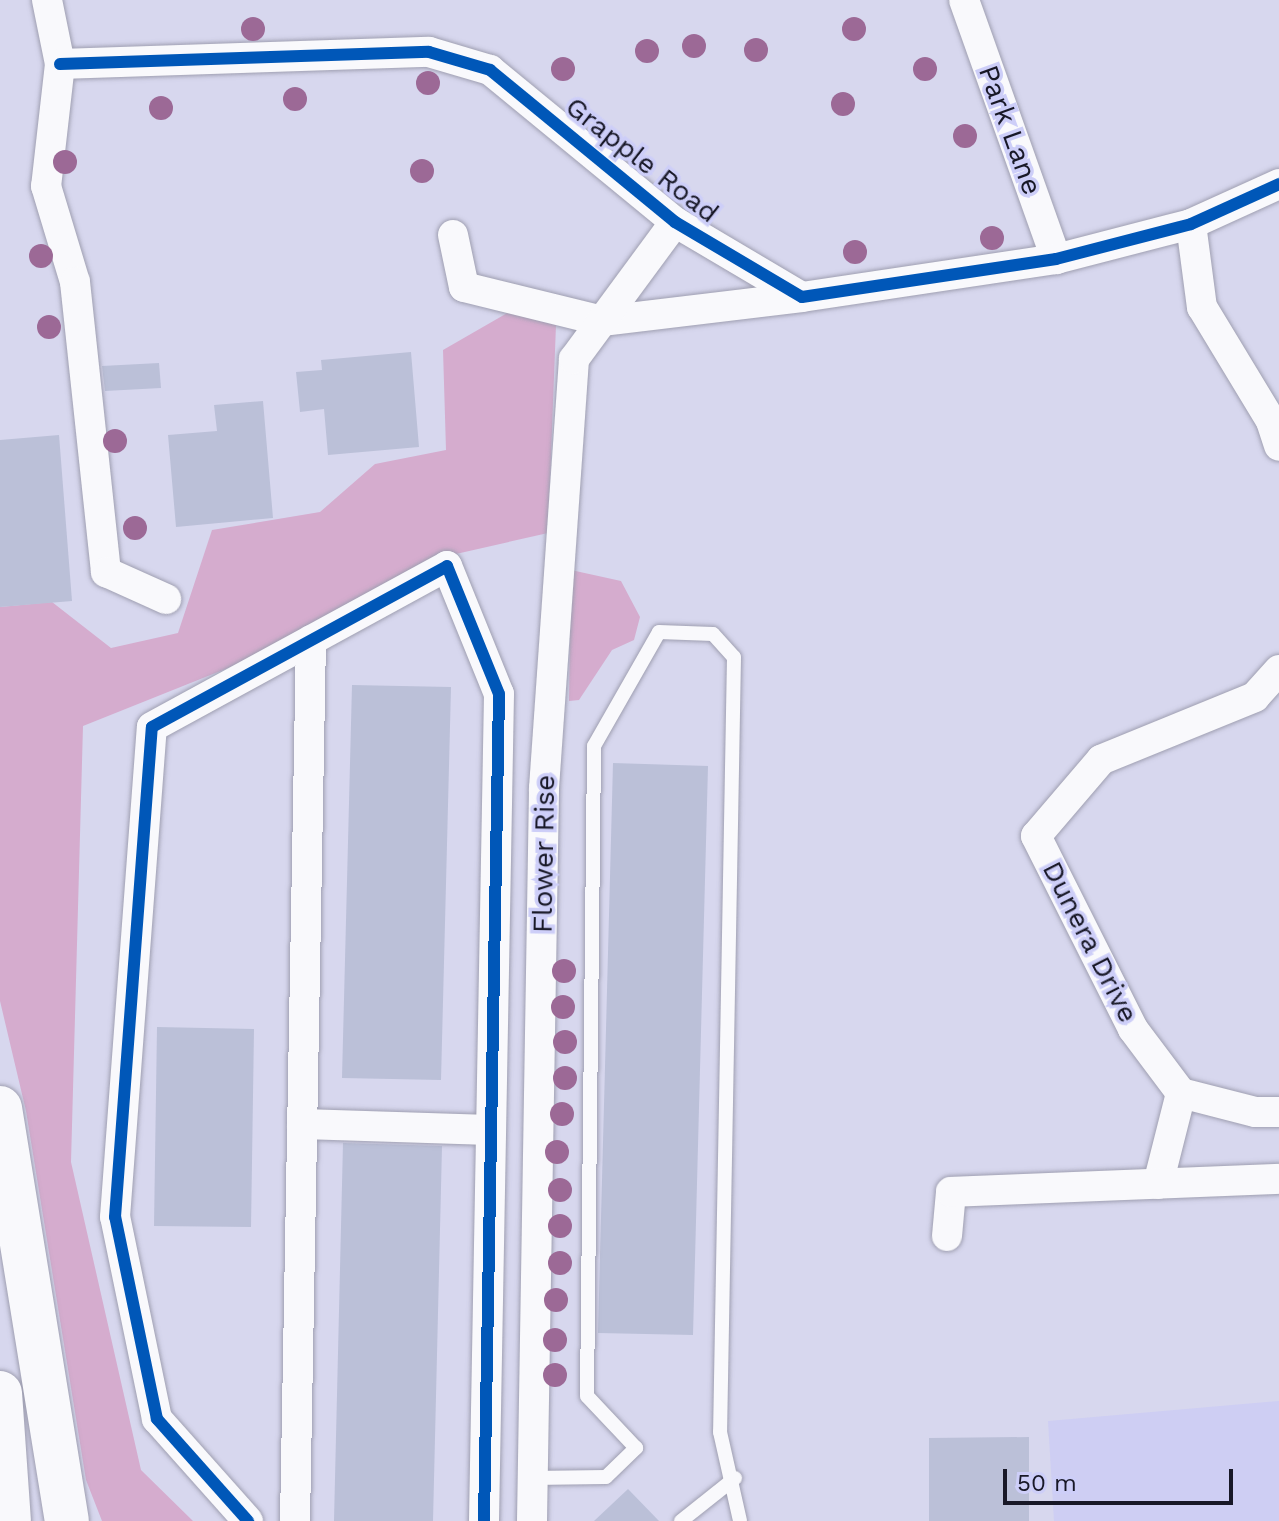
<!DOCTYPE html>
<html>
<head>
<meta charset="utf-8">
<style>
	body { margin:0 }
	#map { position:relative; width:1279px; height:1521px; overflow:hidden; background:#d7d7ee; font-family:"Work Sans",sans-serif }
	div>[style] { position:absolute }
	[style*='--x'] { left:calc(var(--x)*1px); top:calc(var(--y)*1px); width:calc(var(--w)*1px); rotate:calc(var(--a)*1deg) }
	.built>* { inset:0; background:#cecef3 }
	.green>* { inset:0; background:#d5acce }
	.building>* { inset:0; background:#bbc0d8 }
	.roads { filter:drop-shadow(0 0 2px #9f9fb1) drop-shadow(0 0 2px #9f9fb1) }
	.lane>* { height:14px; margin:-7px; padding:0 7px; transform-origin:7px; border-radius:7px; background:#f9f9fc }
	.street>* { height:30px; margin:-15px; padding:0 15px; transform-origin:15px; border-radius:15px; background:#f9f9fc }
	.highway>* { height:44px; margin:-22px; padding:0 22px; transform-origin:22px; border-radius:22px; background:#f9f9fc }
	.cycleway>* { height:12px; margin:-6px; padding:0 6px; transform-origin:6px; border-radius:6px; background:#0057b8 }
	.trees>* { width:24px; height:24px; margin:-12px; border-radius:50%; background:#9c6996 }
	span { translate:-50% -50%; white-space:nowrap; text-align:center; line-height:1.15; -webkit-text-stroke:7px #cdcef8; paint-order:stroke }
	.street-label { font-size:28px; color:#181827 }
	.scale { position:absolute; left:1003px; top:1469px; width:230px; height:36px; box-sizing:border-box; border:4px solid #181827; border-top:0; padding-left:10px; font-size:24px; line-height:28px; white-space:nowrap; color:#181827; -webkit-text-stroke:6px #cdcef8; paint-order:stroke }
</style>
</head>
<body>
<div id="map">
	<div class="built">
		<i style="clip-path:polygon(1279px 1401px,1279px 1521px,1054px 1521px,1048px 1421px)"></i>
	</div>
	<div class="green">
		<i style="clip-path:polygon(509px 312px,556px 325px,548px 533px,425px 561px,248px 660px,83px 726px,71px 1162px,141px 1470px,193px 1521px,102px 1521px,86px 1480px,26px 1111px,0 1001px,0 607px,52px 602px,111px 648px,178px 633px,212px 530px,320px 512px,375px 464px,446px 450px,443px 350px)"></i>
		<i style="clip-path:polygon(571px 570px,621px 581px,640px 617px,634px 640px,612px 650px,579px 700px,569px 701px)"></i>
	</div>
	<div class="building">
		<i style="clip-path:polygon(411px 352px,419px 447px,328px 455px,324px 409px,300px 412px,296px 372px,322px 370px,321px 360px)"></i>
		<i style="clip-path:polygon(159px 363px,161px 388px,105px 391px,102px 366px)"></i>
		<i style="clip-path:polygon(263px 401px,273px 518px,176px 527px,168px 435px,217px 431px,214px 405px)"></i>
		<i style="clip-path:polygon(59px 435px,72px 601px,0 607px,0 440px)"></i>
		<i style="clip-path:polygon(352px 685px,451px 687px,441px 1080px,342px 1078px)"></i>
		<i style="clip-path:polygon(613px 763px,708px 766px,693px 1335px,598px 1333px)"></i>
		<i style="clip-path:polygon(157px 1027px,254px 1029px,251px 1227px,154px 1226px)"></i>
		<i style="clip-path:polygon(343px 1143px,442px 1146px,433px 1521px,334px 1521px)"></i>
		<i style="clip-path:polygon(1029px 1437px,1029px 1521px,929px 1521px,929px 1438px)"></i>
		<i style="clip-path:polygon(628px 1489px,659px 1521px,594px 1521px)"></i>
	</div>
	<div class="roads">
		<div class="lane">
			<i style="--x:532;--y:1478;--w:74;--a:-0.8"></i>
			<i style="--x:606;--y:1477;--w:42;--a:-44"></i>
			<i style="--x:636;--y:1448;--w:71;--a:-133.3"></i>
			<i style="--x:587;--y:1396;--w:650;--a:-89.38"></i>
			<i style="--x:594;--y:746;--w:131;--a:-60.3"></i>
			<i style="--x:659;--y:632;--w:54;--a:2.1"></i>
			<i style="--x:713;--y:634;--w:31;--a:48"></i>
			<i style="--x:734;--y:657;--w:775;--a:91.03"></i>
			<i style="--x:720;--y:1432;--w:91;--a:77.3"></i>
			<i style="--x:681;--y:1521;--w:69;--a:-38.5"></i>
		</div>
		<div class="street">
			<i style="--x:47;--y:0;--w:65;--a:78.5"></i>
			<i style="--x:60;--y:64;--w:123;--a:96.5"></i>
			<i style="--x:46;--y:186;--w:100;--a:73.2"></i>
			<i style="--x:75;--y:282;--w:292;--a:83.9"></i>
			<i style="--x:106;--y:572;--w:66;--a:24.2"></i>
			<i style="--x:964;--y:0;--w:275;--a:70.4"></i>
			<i style="--x:60;--y:64;--w:369;--a:-1.9"></i>
			<i style="--x:429;--y:52;--w:64;--a:16.4"></i>
			<i style="--x:490;--y:70;--w:239;--a:39.4"></i>
			<i style="--x:675;--y:222;--w:147;--a:30.6"></i>
			<i style="--x:802;--y:297;--w:257;--a:-8.5"></i>
			<i style="--x:1056;--y:259;--w:139;--a:-14.5"></i>
			<i style="--x:1191;--y:224;--w:97;--a:-24.4"></i>
			<i style="--x:1191;--y:224;--w:84;--a:82.5"></i>
			<i style="--x:1202;--y:307;--w:133;--a:58.8"></i>
			<i style="--x:1271;--y:421;--w:26;--a:72"></i>
			<i style="--x:453;--y:235;--w:53;--a:78.1"></i>
			<i style="--x:464;--y:287;--w:142;--a:13.8"></i>
			<i style="--x:602;--y:321;--w:201;--a:-6.8"></i>
			<i style="--x:1279;--y:670;--w:36;--a:132"></i>
			<i style="--x:1255;--y:697;--w:166;--a:157.8"></i>
			<i style="--x:1101;--y:760;--w:100;--a:130.5"></i>
			<i style="--x:1036;--y:836;--w:216;--a:63.3"></i>
			<i style="--x:1133;--y:1029;--w:80;--a:53.1"></i>
			<i style="--x:1181;--y:1093;--w:76;--a:14.4"></i>
			<i style="--x:1255;--y:1112;--w:24;--a:0"></i>
			<i style="--x:302;--y:1124;--w:189;--a:1.8"></i>
			<i style="--x:1158;--y:1184;--w:94;--a:-75.8"></i>
			<i style="--x:947;--y:1236;--w:44;--a:-84.8"></i>
			<i style="--x:951;--y:1192;--w:328;--a:-2.3"></i>
			<i style="--x:248;--y:1521;--w:137;--a:-131.7"></i>
			<i style="--x:157;--y:1419;--w:206;--a:-101.7"></i>
			<i style="--x:115;--y:1217;--w:491;--a:-85.7"></i>
			<i style="--x:152;--y:727;--w:336;--a:-28.6"></i>
			<i style="--x:447;--y:566;--w:138;--a:67.9"></i>
			<i style="--x:499;--y:694;--w:827;--a:91.04"></i>
			<i style="--x:295;--y:1521;--w:881;--a:-88.96"></i>
			<i style="--x:532;--y:1521;--w:733;--a:-89.06"></i>
			<i style="--x:544;--y:788;--w:430;--a:-86"></i>
			<i style="--x:574;--y:359;--w:170;--a:-53.6"></i>
		</div>
		<div class="highway">
			<i style="--x:0;--y:1108;--w:418;--a:80.8"></i>
			<i style="--x:0;--y:1393;--w:128;--a:86"></i>
		</div>
	</div>
	<div class="cycleway">
		<i style="--x:60;--y:64;--w:369;--a:-1.9"></i>
		<i style="--x:429;--y:52;--w:64;--a:16.4"></i>
		<i style="--x:490;--y:70;--w:239;--a:39.4"></i>
		<i style="--x:675;--y:222;--w:147;--a:30.6"></i>
		<i style="--x:802;--y:297;--w:257;--a:-8.5"></i>
		<i style="--x:1056;--y:259;--w:139;--a:-14.5"></i>
		<i style="--x:1191;--y:224;--w:97;--a:-24.4"></i>
		<i style="--x:248;--y:1521;--w:137;--a:-131.7"></i>
		<i style="--x:157;--y:1419;--w:206;--a:-101.7"></i>
		<i style="--x:115;--y:1217;--w:491;--a:-85.7"></i>
		<i style="--x:152;--y:727;--w:336;--a:-28.6"></i>
		<i style="--x:447;--y:566;--w:138;--a:67.9"></i>
		<i style="--x:499;--y:694;--w:827;--a:91.04"></i>
	</div>
	<div class="trees">
		<i style="left:253px;top:29px"></i>
		<i style="left:854px;top:29px"></i>
		<i style="left:694px;top:46px"></i>
		<i style="left:756px;top:50px"></i>
		<i style="left:647px;top:51px"></i>
		<i style="left:563px;top:69px"></i>
		<i style="left:925px;top:69px"></i>
		<i style="left:428px;top:83px"></i>
		<i style="left:295px;top:99px"></i>
		<i style="left:843px;top:104px"></i>
		<i style="left:161px;top:108px"></i>
		<i style="left:965px;top:136px"></i>
		<i style="left:65px;top:162px"></i>
		<i style="left:422px;top:171px"></i>
		<i style="left:992px;top:238px"></i>
		<i style="left:855px;top:252px"></i>
		<i style="left:41px;top:256px"></i>
		<i style="left:49px;top:327px"></i>
		<i style="left:115px;top:441px"></i>
		<i style="left:135px;top:528px"></i>
		<i style="left:564px;top:971px"></i>
		<i style="left:563px;top:1007px"></i>
		<i style="left:565px;top:1042px"></i>
		<i style="left:565px;top:1078px"></i>
		<i style="left:562px;top:1114px"></i>
		<i style="left:557px;top:1152px"></i>
		<i style="left:560px;top:1190px"></i>
		<i style="left:560px;top:1226px"></i>
		<i style="left:560px;top:1263px"></i>
		<i style="left:556px;top:1300px"></i>
		<i style="left:555px;top:1340px"></i>
		<i style="left:555px;top:1375px"></i>
	</div>
	<div class="street-label">
		<span style="left:1010px;top:130px;rotate:70deg">Park Lane</span>
		<span style="left:642px;top:160px;rotate:38deg">Grapple Road</span>
		<span style="left:544px;top:854px;rotate:-89deg">Flower Rise</span>
		<span style="left:1090px;top:942px;rotate:63deg">Dunera Drive</span>
	</div>
	<div class="scale">50 m</div>
</div>
</body>
</html>
